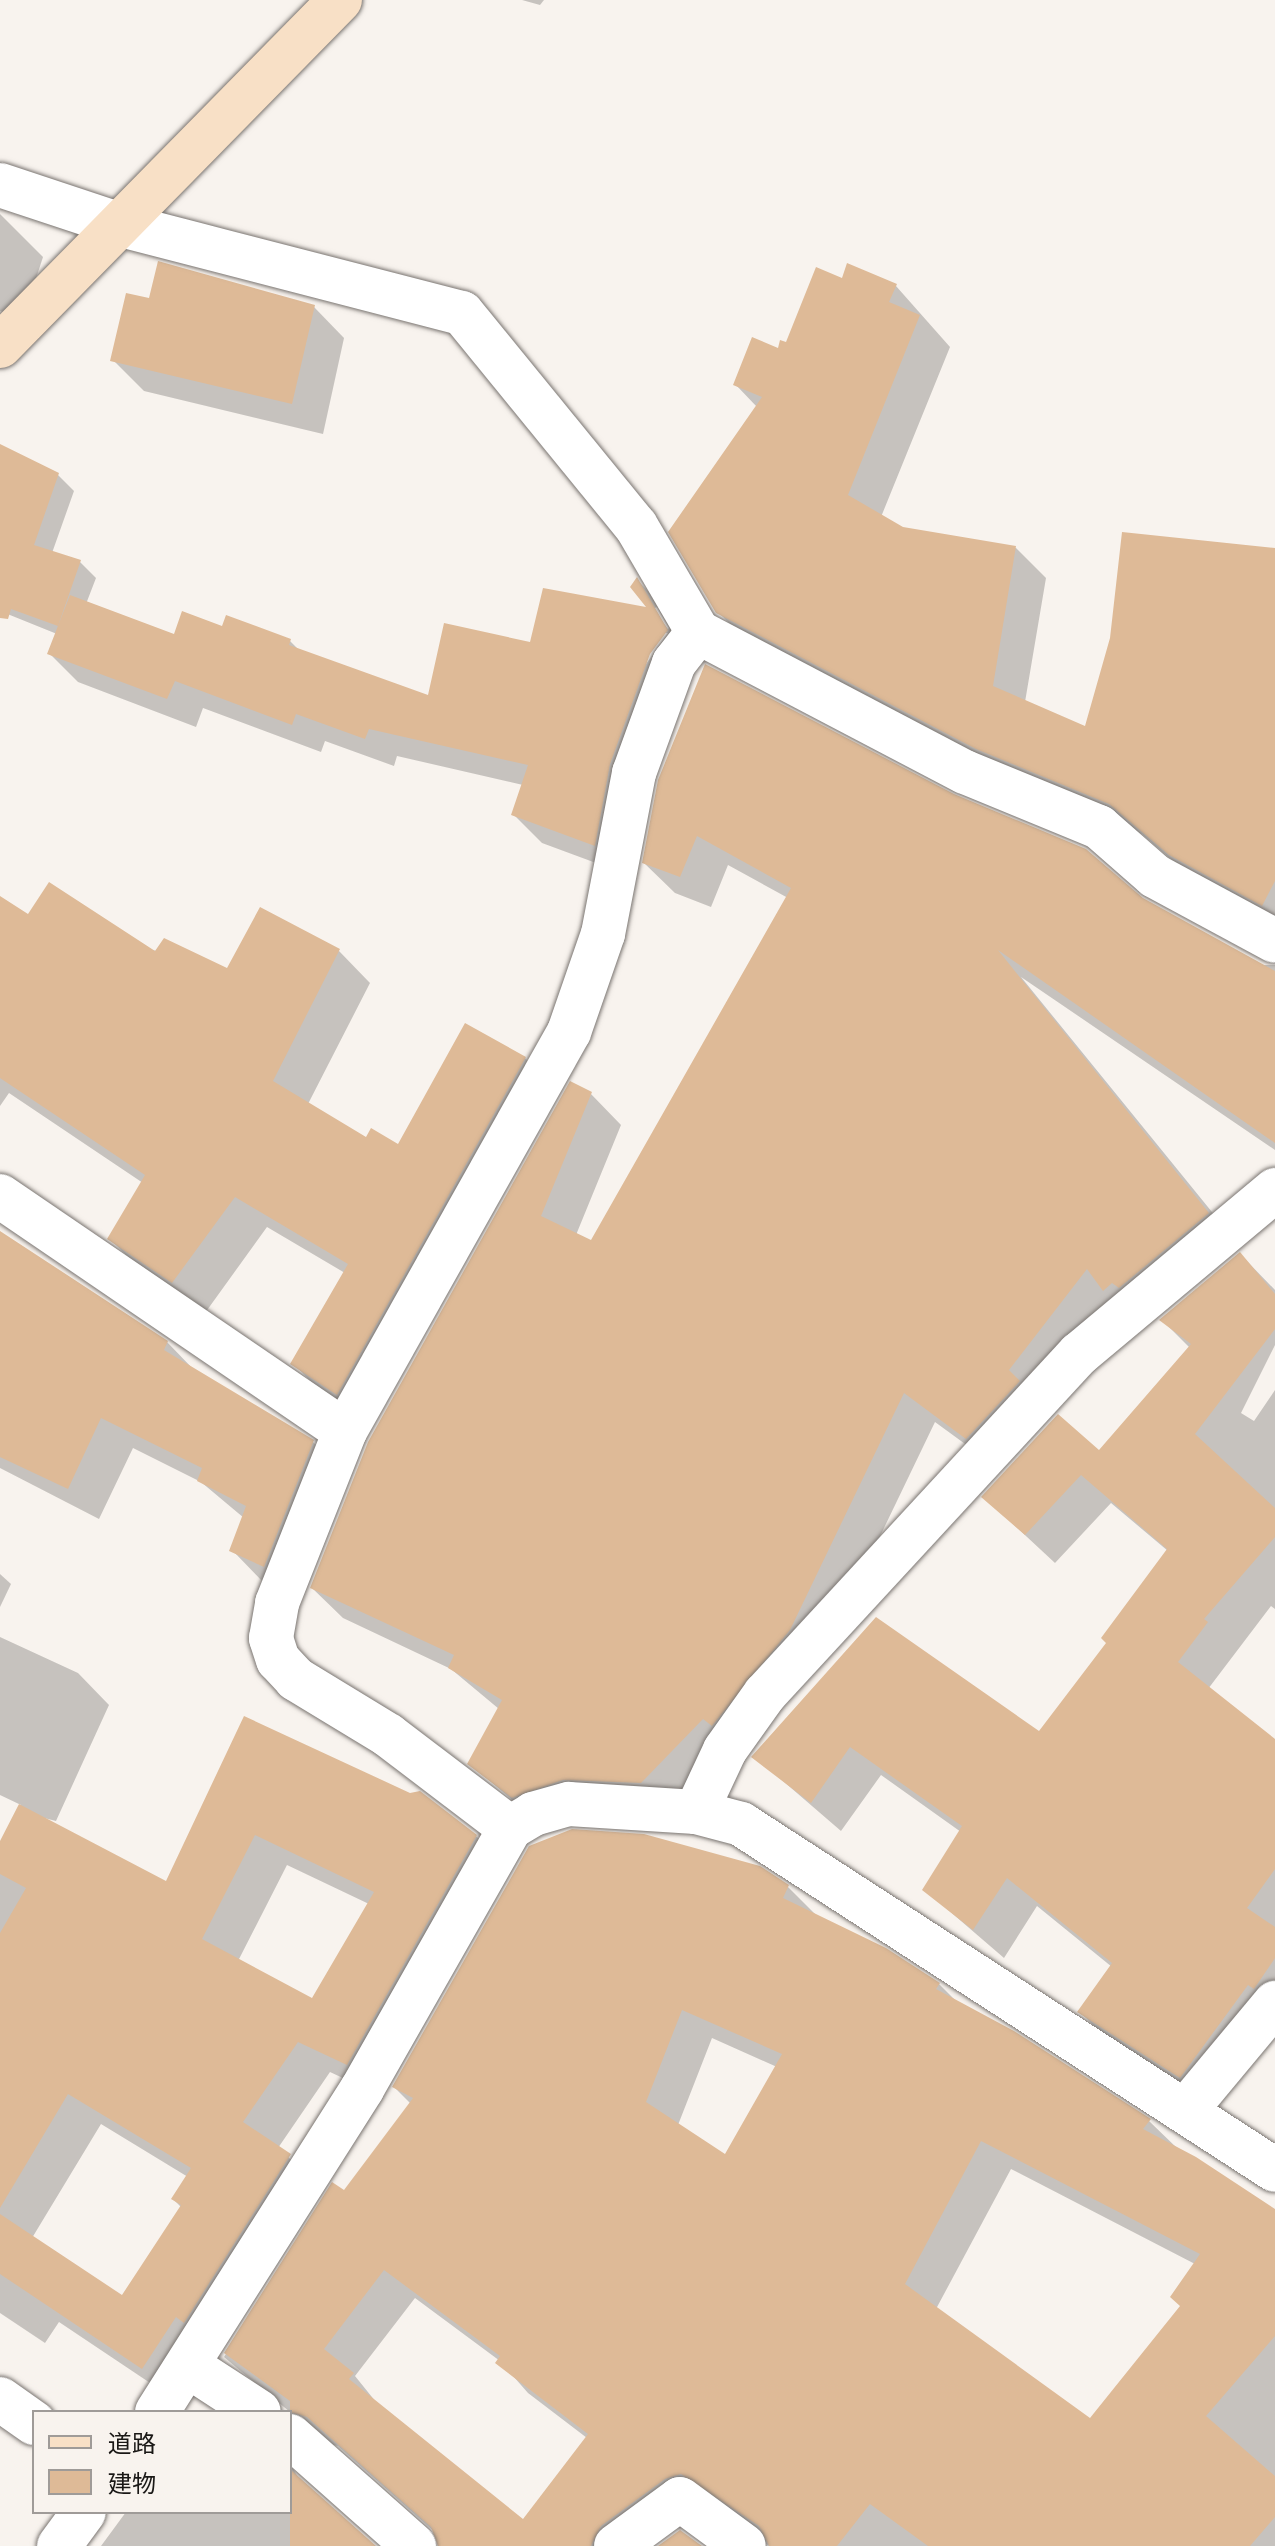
<!DOCTYPE html>
<html>
<head>
<meta charset="utf-8">
<style>
	body { margin:0 }
	#map { position:relative; width:1275px; height:2546px; overflow:hidden; background:#f8f3ee; font-family:"Titillium Web","Noto Sans JP",sans-serif }
	div>[style] { position:absolute }
	[style*='--x'] { left:calc(var(--x)*1px); top:calc(var(--y)*1px); width:calc(var(--w)*1px); rotate:calc(var(--a)*1deg) }
	.shadow>* { inset:0; background:#0003 }
	.building>* { inset:0; background:#deba97 }
	.roads { filter:drop-shadow(0 0 2px #797470) drop-shadow(0 0 2px #797470) }
	.street>* { height:44px; margin:-22px; padding:0 22px; transform-origin:22px; border-radius:22px; background:#fff }
	.secondary>* { height:44px; margin:-22px; padding:0 22px; transform-origin:22px; border-radius:22px; background:#f8e0c6 }
	span { translate:-50% -50%; white-space:nowrap; text-align:center; line-height:1.15; -webkit-text-stroke:6px #f8f3ee; paint-order:stroke }
	.legend { position:absolute; left:32px; top:2410px; width:260px; height:104px; box-sizing:border-box; background:#f8f3ee; border:2px solid #9f9b98; margin:0; padding:10px 14px; list-style:none; font-size:24px; color:#1a1816 }
	.legend li { display:flex; align-items:center; gap:16px; height:40px }
	.legend b { width:40px; border:2px solid #9f9b98 }
</style>
</head>
<body>
<div id="map">
	<div class="shadow">
		<i style="clip-path:polygon(522px 0,544px 0,540px 5px)"></i>
		<i style="clip-path:polygon(0 214px,43px 257px,23px 318px,0 311px)"></i>
		<i style="clip-path:polygon(843px 280px,896px 286px,950px 347px,881px 517px,903px 529px,1016px 548px,1046px 578px,1025px 702px,1086px 729px,1112px 639px,1124px 534px,1275px 551px,1275px 925px,1202px 886px,1142px 834px,1008px 779px,749px 643px,718px 612px,757px 407px,735px 384px,787px 345px)"></i>
		<i style="clip-path:polygon(151px 301px,314px 307px,344px 338px,323px 434px,144px 391px,113px 360px)"></i>
		<i style="clip-path:polygon(evenodd,0 447px,58px 475px,74px 491px,52px 553px,80px 562px,96px 578px,86px 604px,175px 637px,223px 629px,290px 641px,301px 652px,430px 698px,531px 644px,651px 610px,637px 580px,665px 608px,695px 660px,623px 873px,542px 843px,513px 814px,523px 785px,397px 756px,394px 766px,325px 741px,321px 752px,203px 708px,196px 727px,78px 682px,50px 654px,57px 634px,0 611px,0 447px,657px 607px,669px 628px,668px 629px,653px 609px,657px 607px,0 447px,663px 633px,668px 633px,646px 664px,643px 661px,663px 633px)"></i>
		<i style="clip-path:polygon(660px 780px,1142px 899px,1263px 965px,1275px 965px,1275px 1150px,1021px 977px,1238px 1244px,1144px 1313px,998px 1468px,935px 1422px,820px 1661px,672px 1813px,544px 1827px,469px 1763px,499px 1709px,451px 1669px,343px 1618px,312px 1588px,591px 1094px,621px 1125px,576px 1235px,592px 1243px,788px 898px,728px 865px,711px 907px,675px 893px,644px 863px)"></i>
		<i style="clip-path:polygon(0 899px,28px 917px,228px 970px,339px 951px,370px 983px,308px 1104px,367px 1140px,399px 1147px,525px 1058px,557px 1090px,369px 1425px,324px 1395px,293px 1363px,345px 1273px,267px 1227px,205px 1313px,141px 1270px,110px 1239px,143px 1183px,9px 1093px,0 1106px)"></i>
		<i style="clip-path:polygon(0 1232px,167px 1342px,196px 1372px,313px 1442px,345px 1474px,263px 1582px,232px 1550px,244px 1518px,201px 1482px,133px 1448px,99px 1519px,0 1468px)"></i>
		<i style="clip-path:polygon(1240px 1254px,1275px 1290px,1275px 1345px,1241px 1413px,1254px 1421px,1275px 1390px,1275px 1609px,1271px 1606px,1208px 1689px,1275px 1744px,1275px 2023px,1210px 2107px,1109px 2041px,1079px 2011px,1112px 1967px,1037px 1906px,1004px 1958px,925px 1890px,961px 1832px,881px 1775px,841px 1831px,754px 1756px,877px 1620px,1039px 1734px,1108px 1643px,1168px 1551px,1111px 1503px,1055px 1563px,984px 1497px,1099px 1452px,1190px 1348px,1162px 1320px)"></i>
		<i style="clip-path:polygon(0 1574px,11px 1584px,0 1607px)"></i>
		<i style="clip-path:polygon(evenodd,0 1637px,78px 1673px,109px 1705px,56px 1821px,40px 1817px,167px 1884px,245px 1719px,476px 1836px,508px 1868px,379px 2095px,330px 2072px,278px 2148px,321px 2187px,183px 2405px,59px 2322px,45px 2343px,0 2313px,0 1846px,21px 1805px,0 1795px,0 1637px,287px 1865px,369px 1904px,313px 2001px,238px 1961px,287px 1865px,0 1637px,101px 2124px,188px 2177px,173px 2199px,182px 2208px,123px 2298px,32px 2238px,101px 2124px)"></i>
		<i style="clip-path:polygon(evenodd,787px 1886px,817px 1916px,939px 1984px,957px 2002px,1149px 2121px,1178px 2149px,1275px 2212px,1275px 2546px,769px 2546px,712px 2503px,643px 2546px,438px 2546px,437px 2534px,338px 2446px,316px 2441px,290px 2412px,224px 2357px,333px 2185px,344px 2193px,411px 2104px,394px 2087px,787px 1886px,712px 2038px,777px 2067px,725px 2156px,678px 2125px,712px 2038px,787px 1886px,1011px 2169px,1195px 2264px,1182px 2307px,1090px 2421px,936px 2309px,1011px 2169px,787px 1886px,415px 2298px,500px 2361px,528px 2393px,587px 2438px,523px 2522px,380px 2407px,355px 2376px,415px 2298px)"></i>
		<i style="clip-path:polygon(290px 2463px,300px 2481px,373px 2546px,101px 2546px,126px 2512px,290px 2512px)"></i>
	</div>
	<div class="building">
		<i style="clip-path:polygon(158px 261px,315px 305px,292px 404px,110px 361px,126px 293px,149px 298px)"></i>
		<i style="clip-path:polygon(847px 263px,897px 284px,889px 302px,920px 315px,848px 495px,903px 527px,1016px 546px,993px 686px,1085px 726px,1110px 638px,1122px 532px,1275px 548px,1275px 881px,1262px 906px,1169px 855px,1109px 804px,976px 749px,716px 613px,668px 532px,762px 397px,733px 385px,752px 337px,778px 348px,780px 340px,786px 342px,816px 267px,842px 278px)"></i>
		<i style="clip-path:polygon(0 444px,59px 473px,34px 545px,81px 560px,58px 626px,11px 609px,8px 619px,0 618px)"></i>
		<i style="clip-path:polygon(637px 577px,668px 630px,650px 654px,610px 764px,595px 846px,511px 815px,528px 765px,369px 729px,365px 739px,296px 714px,292px 725px,175px 681px,167px 699px,47px 654px,70px 595px,174px 634px,182px 611px,222px 626px,226px 615px,291px 639px,289px 645px,428px 695px,444px 623px,530px 642px,543px 588px,646px 607px,630px 587px)"></i>
		<i style="clip-path:polygon(705px 664px,954px 794px,1086px 849px,1143px 898px,1275px 971px,1275px 1143px,998px 950px,1209px 1213px,1119px 1288px,1112px 1283px,1103px 1291px,1087px 1269px,1009px 1370px,1020px 1381px,966px 1439px,904px 1393px,790px 1630px,712px 1726px,703px 1719px,641px 1783px,563px 1780px,512px 1798px,467px 1764px,502px 1700px,448px 1668px,454px 1655px,310px 1588px,368px 1442px,570px 1081px,592px 1092px,541px 1216px,591px 1240px,791px 888px,697px 836px,680px 877px,642px 863px,658px 780px)"></i>
		<i style="clip-path:polygon(49px 882px,155px 951px,164px 938px,227px 968px,260px 907px,340px 949px,273px 1081px,366px 1137px,371px 1128px,398px 1144px,465px 1023px,526px 1057px,337px 1395px,290px 1364px,348px 1264px,235px 1197px,172px 1283px,107px 1239px,145px 1175px,0 1078px,0 896px,28px 914px)"></i>
		<i style="clip-path:polygon(0 1231px,168px 1341px,164px 1350px,314px 1440px,264px 1567px,229px 1551px,246px 1506px,197px 1481px,202px 1468px,101px 1418px,68px 1489px,0 1457px)"></i>
		<i style="clip-path:polygon(1240px 1252px,1275px 1294px,1275px 1329px,1195px 1434px,1275px 1508px,1275px 1537px,1204px 1619px,1208px 1622px,1178px 1662px,1275px 1739px,1275px 1869px,1247px 1908px,1275px 1927px,1275px 1958px,1254px 1989px,1248px 1985px,1180px 2078px,1077px 2012px,1112px 1963px,1007px 1878px,973px 1930px,922px 1890px,962px 1826px,850px 1747px,811px 1803px,751px 1757px,876px 1617px,1039px 1731px,1106px 1643px,1101px 1638px,1167px 1549px,1081px 1475px,1025px 1535px,981px 1497px,1058px 1414px,1099px 1450px,1191px 1344px,1159px 1320px)"></i>
		<i style="clip-path:polygon(evenodd,244px 1716px,410px 1793px,420px 1791px,477px 1835px,347px 2065px,298px 2042px,243px 2122px,291px 2154px,184px 2323px,176px 2317px,142px 2369px,0 2274px,0 2214px,122px 2295px,181px 2205px,171px 2199px,191px 2168px,68px 2094px,0 2208px,0 1933px,26px 1888px,0 1874px,0 1841px,19px 1804px,166px 1881px,244px 1716px,255px 1835px,374px 1892px,312px 1998px,202px 1939px,255px 1835px)"></i>
		<i style="clip-path:polygon(evenodd,572px 1829px,644px 1834px,760px 1866px,789px 1885px,783px 1898px,886px 1948px,940px 1983px,936px 1989px,1014px 2031px,1151px 2119px,1143px 2129px,1196px 2157px,1275px 2209px,1275px 2336px,1206px 2416px,1275px 2476px,1275px 2517px,1250px 2546px,928px 2546px,870px 2504px,837px 2546px,769px 2546px,759px 2526px,681px 2474px,665px 2479px,601px 2526px,591px 2546px,438px 2546px,431px 2527px,307px 2417px,290px 2412px,290px 2401px,224px 2353px,332px 2182px,344px 2190px,413px 2098px,392px 2087px,529px 1846px,572px 1829px,682px 2010px,782px 2054px,725px 2154px,646px 2102px,682px 2010px,572px 1829px,981px 2141px,1200px 2254px,1170px 2297px,1180px 2306px,1090px 2418px,905px 2284px,981px 2141px,572px 1829px,384px 2270px,500px 2356px,495px 2363px,588px 2434px,523px 2519px,349px 2379px,354px 2373px,324px 2349px,384px 2270px)"></i>
		<i style="clip-path:polygon(290px 2469px,376px 2546px,290px 2546px)"></i>
		<i style="clip-path:polygon(680px 2530px,702px 2546px,658px 2546px)"></i>
	</div>
	<div class="roads">
		<div class="street">
			<i style="--x:0;--y:185;--w:127;--a:18.3"></i>
			<i style="--x:121;--y:225;--w:352;--a:14.5"></i>
			<i style="--x:462;--y:313;--w:275;--a:50.8"></i>
			<i style="--x:636;--y:526;--w:123;--a:59.7"></i>
			<i style="--x:698;--y:632;--w:301;--a:27.7"></i>
			<i style="--x:965;--y:772;--w:145;--a:22.3"></i>
			<i style="--x:1099;--y:827;--w:74;--a:41.2"></i>
			<i style="--x:1155;--y:876;--w:136;--a:28.4"></i>
			<i style="--x:0;--y:1196;--w:417;--a:34.3"></i>
			<i style="--x:696;--y:1812;--w:68;--a:-64.9"></i>
			<i style="--x:725;--y:1750;--w:69;--a:-54.5"></i>
			<i style="--x:765;--y:1694;--w:463;--a:-47.3"></i>
			<i style="--x:1079;--y:1354;--w:256;--a:-39.9"></i>
			<i style="--x:510;--y:1828;--w:153;--a:-142.7"></i>
			<i style="--x:388;--y:1735;--w:108;--a:-148.7"></i>
			<i style="--x:296;--y:1679;--w:26;--a:-133"></i>
			<i style="--x:278;--y:1660;--w:23;--a:-108"></i>
			<i style="--x:271;--y:1638;--w:36;--a:-80"></i>
			<i style="--x:277;--y:1603;--w:185;--a:-68.4"></i>
			<i style="--x:345;--y:1431;--w:458;--a:-60.7"></i>
			<i style="--x:569;--y:1032;--w:104;--a:-70.9"></i>
			<i style="--x:603;--y:934;--w:164;--a:-79.1"></i>
			<i style="--x:634;--y:773;--w:117;--a:-70"></i>
			<i style="--x:674;--y:663;--w:39;--a:-52"></i>
			<i style="--x:1185;--y:2111;--w:141;--a:-50.2"></i>
			<i style="--x:190;--y:2367;--w:82;--a:33.1"></i>
			<i style="--x:0;--y:2399;--w:42;--a:35.2"></i>
			<i style="--x:157;--y:2412;--w:383;--a:-57.6"></i>
			<i style="--x:362;--y:2089;--w:300;--a:-60.4"></i>
			<i style="--x:510;--y:1828;--w:27;--a:-31"></i>
			<i style="--x:533;--y:1814;--w:37;--a:-16"></i>
			<i style="--x:569;--y:1804;--w:127;--a:3.6"></i>
			<i style="--x:696;--y:1812;--w:47;--a:14.9"></i>
			<i style="--x:741;--y:1824;--w:636;--a:32.94"></i>
			<i style="--x:290;--y:2436;--w:166;--a:41.6"></i>
			<i style="--x:59;--y:2546;--w:42;--a:-53.7"></i>
			<i style="--x:616;--y:2546;--w:79;--a:-36.3"></i>
			<i style="--x:680;--y:2499;--w:79;--a:36.3"></i>
		</div>
		<div class="secondary">
			<i style="--x:0;--y:346;--w:485;--a:-45.5"></i>
		</div>
	</div>
	<ul class="legend">
	<li><b style="height:10px;background:#f8e0c6"></b>道路</li>
	<li><b style="height:22px;background:#deba97"></b>建物</li>
	</ul>
</div>
</body>
</html>
